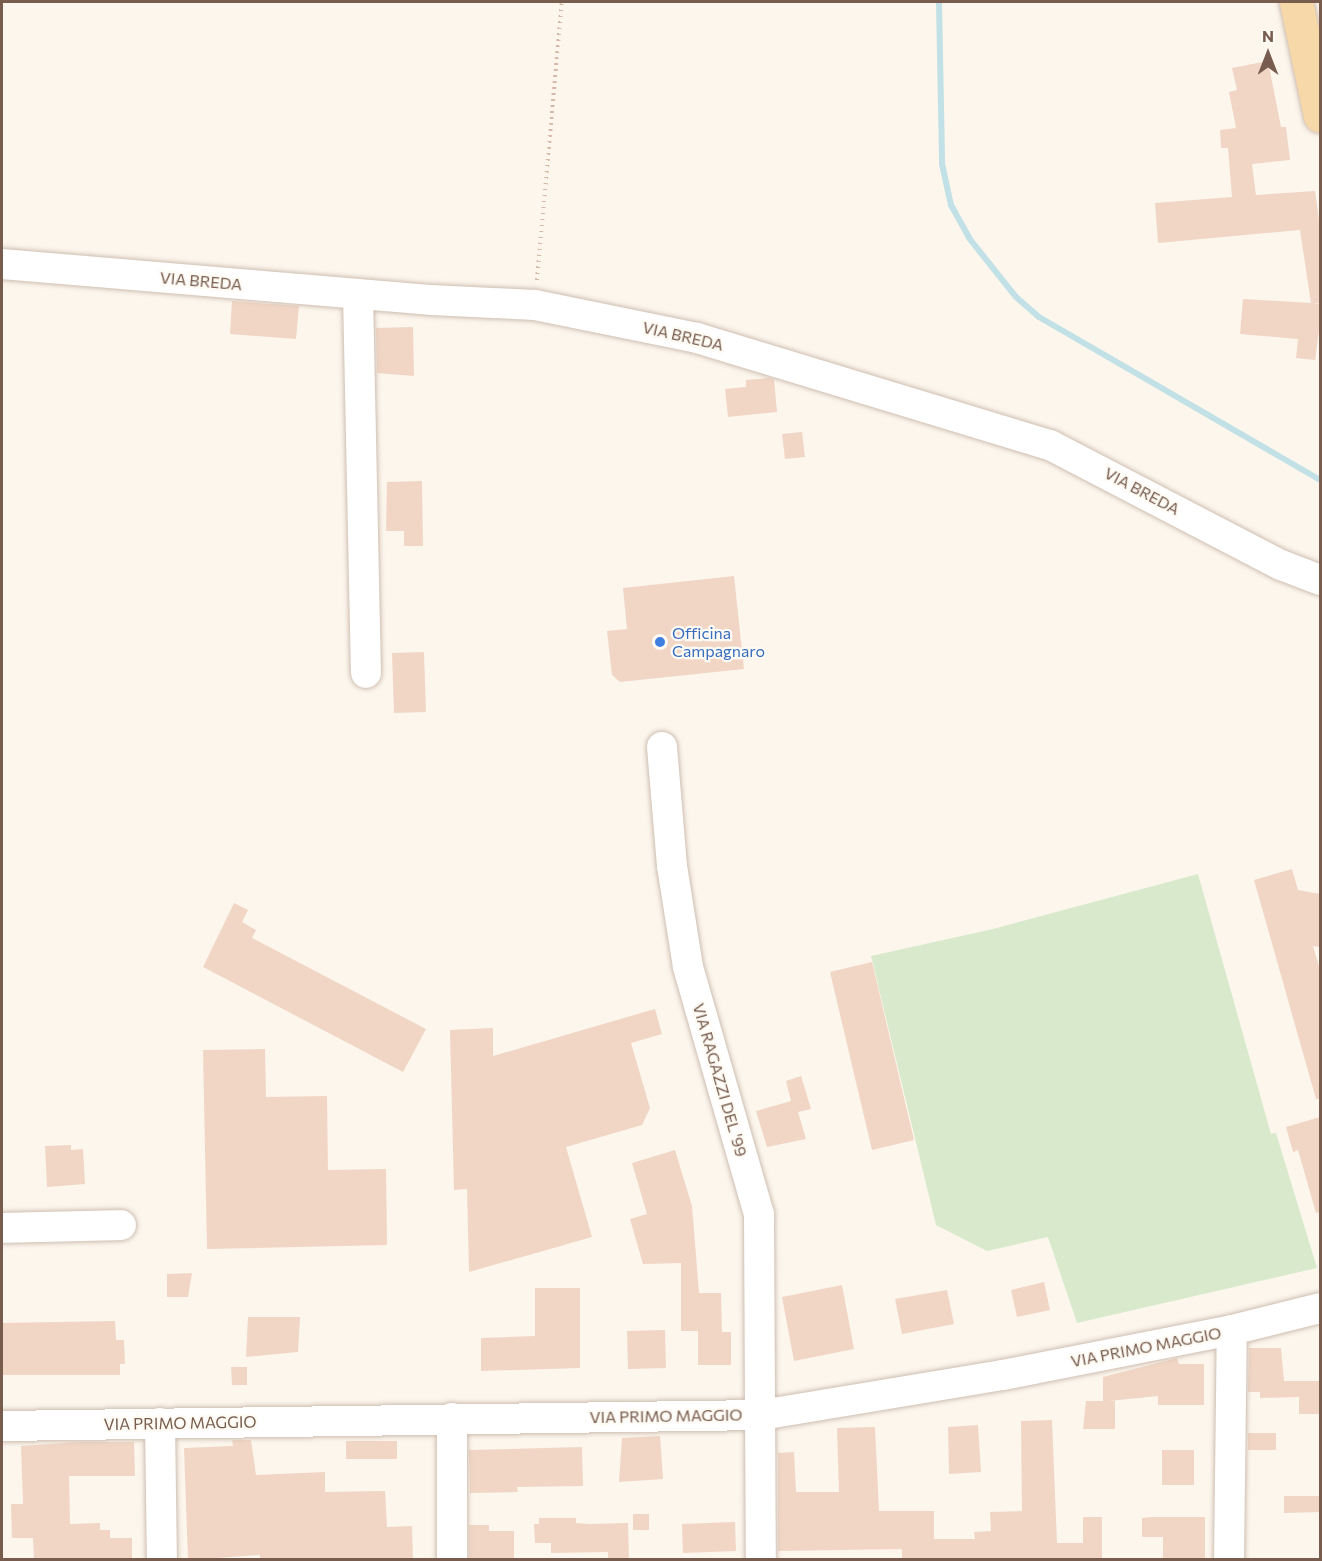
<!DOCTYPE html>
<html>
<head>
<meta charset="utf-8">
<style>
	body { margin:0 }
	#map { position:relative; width:1322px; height:1561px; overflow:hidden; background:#fcf6ed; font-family:Commissioner,sans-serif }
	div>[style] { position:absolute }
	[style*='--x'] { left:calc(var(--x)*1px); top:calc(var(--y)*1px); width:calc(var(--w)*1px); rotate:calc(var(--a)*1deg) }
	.green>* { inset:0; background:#d8eacb }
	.stream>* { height:6px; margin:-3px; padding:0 3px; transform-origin:3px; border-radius:3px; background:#c1e1e6 }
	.building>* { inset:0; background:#f1d6c5 }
	.path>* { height:4px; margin-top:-2px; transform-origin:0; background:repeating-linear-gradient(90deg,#d6b9a8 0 1.5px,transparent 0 6px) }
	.roads { filter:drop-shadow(0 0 2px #cfbeb1) drop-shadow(0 0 2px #cfbeb1) }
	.minor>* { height:30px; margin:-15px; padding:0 15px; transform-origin:15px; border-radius:15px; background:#fff }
	.major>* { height:33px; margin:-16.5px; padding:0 16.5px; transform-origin:16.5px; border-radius:16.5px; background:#f7d8a9 }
	.dots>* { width:16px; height:16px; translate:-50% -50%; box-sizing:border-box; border:3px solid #fefaf4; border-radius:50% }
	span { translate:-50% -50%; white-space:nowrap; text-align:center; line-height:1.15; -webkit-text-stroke:4.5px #fefaf4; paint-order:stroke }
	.street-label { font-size:16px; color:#785d4f }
	.shop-label { font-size:16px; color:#366cbe }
	.left { translate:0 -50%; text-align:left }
	.frame { position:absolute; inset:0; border:3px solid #785d4f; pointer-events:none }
	.north { position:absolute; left:1238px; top:24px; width:60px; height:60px; -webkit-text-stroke:4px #fefaf4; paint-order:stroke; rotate:0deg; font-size:16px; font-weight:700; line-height:24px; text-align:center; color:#785d4f }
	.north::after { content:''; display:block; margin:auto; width:21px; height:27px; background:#785d4f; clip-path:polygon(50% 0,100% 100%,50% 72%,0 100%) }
</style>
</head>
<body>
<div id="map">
	<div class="green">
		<i style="clip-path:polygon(1198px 874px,1271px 1134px,1276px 1133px,1317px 1268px,1077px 1323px,1048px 1237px,987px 1251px,936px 1225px,871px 956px,993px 929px)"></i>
	</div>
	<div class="stream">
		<i style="--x:939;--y:2;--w:162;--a:88.9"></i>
		<i style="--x:942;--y:164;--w:42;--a:77.6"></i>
		<i style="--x:951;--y:205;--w:38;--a:61"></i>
		<i style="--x:969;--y:238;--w:75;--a:51.5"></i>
		<i style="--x:1016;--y:297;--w:30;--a:41"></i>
		<i style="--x:1039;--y:317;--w:325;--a:30.1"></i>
	</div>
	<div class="building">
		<i style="clip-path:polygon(1268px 61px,1281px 127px,1286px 127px,1290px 160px,1252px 164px,1256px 195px,1315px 191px,1320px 228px,1320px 303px,1314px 303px,1320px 304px,1320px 323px,1315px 360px,1296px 358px,1298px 339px,1240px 334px,1243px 299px,1311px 303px,1300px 230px,1158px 243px,1155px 203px,1232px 197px,1228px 148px,1221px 148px,1220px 130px,1236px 128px,1229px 92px,1237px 90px,1232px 68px)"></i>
		<i style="clip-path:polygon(232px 301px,299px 306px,296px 339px,230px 334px)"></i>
		<i style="clip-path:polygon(413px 327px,414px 376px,377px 373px,376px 328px)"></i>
		<i style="clip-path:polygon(769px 378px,774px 379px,777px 412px,728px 417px,725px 389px,746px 387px,746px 380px)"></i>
		<i style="clip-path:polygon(802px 432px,805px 457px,785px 459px,782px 434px)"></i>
		<i style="clip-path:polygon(422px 481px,423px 546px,404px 546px,404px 531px,386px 531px,387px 482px)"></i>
		<i style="clip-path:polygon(734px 576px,744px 669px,620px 682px,612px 675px,607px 631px,627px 629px,623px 588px)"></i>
		<i style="clip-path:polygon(424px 652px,426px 712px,394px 713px,392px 653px)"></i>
		<i style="clip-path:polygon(1292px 869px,1298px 890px,1320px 894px,1320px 947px,1313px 946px,1320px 970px,1320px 1099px,1316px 1099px,1254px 880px)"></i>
		<i style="clip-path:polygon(234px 903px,248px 910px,242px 922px,256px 930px,252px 938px,426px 1029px,403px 1072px,203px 967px)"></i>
		<i style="clip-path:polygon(872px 962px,914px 1140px,872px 1150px,830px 972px)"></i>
		<i style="clip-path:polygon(655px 1009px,662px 1034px,631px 1043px,650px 1108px,642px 1125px,566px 1147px,592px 1237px,469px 1272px,467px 1189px,454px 1190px,450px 1030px,493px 1028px,493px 1056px)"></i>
		<i style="clip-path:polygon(265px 1049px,266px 1097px,327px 1096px,328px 1170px,386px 1169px,387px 1245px,207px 1249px,203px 1050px)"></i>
		<i style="clip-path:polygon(801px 1076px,811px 1109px,798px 1112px,806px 1139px,767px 1147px,756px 1111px,791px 1101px,786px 1081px)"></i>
		<i style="clip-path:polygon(1320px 1117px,1320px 1212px,1316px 1213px,1298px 1150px,1293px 1152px,1286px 1127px)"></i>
		<i style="clip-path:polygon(71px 1145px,71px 1150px,83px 1149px,85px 1184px,47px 1187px,45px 1146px)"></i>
		<i style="clip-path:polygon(675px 1150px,692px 1206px,699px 1293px,721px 1293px,722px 1332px,731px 1332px,731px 1365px,698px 1365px,698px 1331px,681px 1331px,681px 1263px,643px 1264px,630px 1219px,647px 1214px,632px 1163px)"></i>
		<i style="clip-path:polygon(192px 1273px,188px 1297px,167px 1297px,167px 1274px)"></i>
		<i style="clip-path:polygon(1044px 1282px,1050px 1310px,1017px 1317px,1011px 1290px)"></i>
		<i style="clip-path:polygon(842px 1285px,854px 1349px,794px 1361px,782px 1297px)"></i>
		<i style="clip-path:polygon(535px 1288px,580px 1288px,580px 1368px,481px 1371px,481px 1338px,535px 1336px)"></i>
		<i style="clip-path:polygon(947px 1290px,954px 1324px,902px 1334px,895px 1299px)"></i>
		<i style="clip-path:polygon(248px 1317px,300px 1317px,298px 1352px,246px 1357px)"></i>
		<i style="clip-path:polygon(115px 1321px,116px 1340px,124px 1340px,125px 1364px,120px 1364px,120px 1375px,2px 1375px,2px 1323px)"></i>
		<i style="clip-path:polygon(665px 1330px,666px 1368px,628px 1369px,627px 1331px)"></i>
		<i style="clip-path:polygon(1249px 1348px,1281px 1348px,1284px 1381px,1320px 1381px,1320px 1414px,1299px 1414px,1299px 1397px,1260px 1398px,1260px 1392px,1248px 1392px)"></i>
		<i style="clip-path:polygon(1177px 1358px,1179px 1364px,1204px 1364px,1204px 1405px,1158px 1405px,1158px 1396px,1109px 1401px,1115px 1401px,1115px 1429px,1083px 1429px,1086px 1401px,1103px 1401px,1103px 1377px)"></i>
		<i style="clip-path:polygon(231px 1367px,247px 1367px,247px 1385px,232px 1385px)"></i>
		<i style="clip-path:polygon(1052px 1420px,1057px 1543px,1083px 1543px,1083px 1517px,1102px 1517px,1102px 1560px,902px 1560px,902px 1549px,778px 1551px,778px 1453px,794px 1452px,796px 1492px,839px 1492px,837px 1428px,875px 1427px,879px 1511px,934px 1511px,934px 1539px,975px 1539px,974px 1532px,991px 1531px,990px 1512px,1022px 1511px,1021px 1421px)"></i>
		<i style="clip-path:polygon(978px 1425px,981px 1472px,949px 1474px,948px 1427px)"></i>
		<i style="clip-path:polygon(1248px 1433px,1276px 1433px,1276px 1450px,1248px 1450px)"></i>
		<i style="clip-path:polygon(660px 1436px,663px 1479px,619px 1482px,622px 1438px)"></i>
		<i style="clip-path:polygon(232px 1440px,251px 1440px,256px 1475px,325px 1472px,325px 1492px,385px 1491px,387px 1527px,412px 1526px,413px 1560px,260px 1559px,260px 1555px,188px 1560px,184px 1448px,233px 1446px)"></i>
		<i style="clip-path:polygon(346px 1441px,397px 1441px,397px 1459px,346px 1459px)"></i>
		<i style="clip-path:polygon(78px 1442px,134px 1442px,135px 1476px,69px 1476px,70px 1524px,100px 1523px,100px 1530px,110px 1530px,110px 1538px,132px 1538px,132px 1560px,34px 1560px,33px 1538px,12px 1538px,11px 1504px,23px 1504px,21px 1446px)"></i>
		<i style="clip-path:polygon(582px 1447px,583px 1486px,517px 1487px,518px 1492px,470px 1493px,469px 1450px)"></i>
		<i style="clip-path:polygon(1162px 1450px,1194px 1450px,1194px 1485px,1162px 1485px)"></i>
		<i style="clip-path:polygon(1284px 1496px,1320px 1496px,1320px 1512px,1284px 1513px)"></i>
		<i style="clip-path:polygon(633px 1514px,649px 1514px,649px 1530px,633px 1530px)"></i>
		<i style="clip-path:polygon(1152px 1517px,1205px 1517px,1205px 1560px,1163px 1560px,1163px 1537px,1142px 1537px,1142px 1518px)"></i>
		<i style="clip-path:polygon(539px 1518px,576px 1518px,576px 1523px,589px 1524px,628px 1523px,629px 1560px,608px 1560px,608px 1552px,551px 1553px,551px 1543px,535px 1543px,534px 1524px,539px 1524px)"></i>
		<i style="clip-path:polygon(735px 1522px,736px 1551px,683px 1553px,682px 1524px)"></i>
		<i style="clip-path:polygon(469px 1525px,489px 1525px,489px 1531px,514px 1531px,514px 1560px,469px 1560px)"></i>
	</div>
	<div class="path">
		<i style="--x:537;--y:280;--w:279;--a:-84.9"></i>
	</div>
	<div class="roads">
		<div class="minor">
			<i style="--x:2;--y:264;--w:432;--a:4.8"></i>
			<i style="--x:432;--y:300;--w:103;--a:2.8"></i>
			<i style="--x:535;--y:305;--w:165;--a:11.5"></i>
			<i style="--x:697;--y:338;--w:369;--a:16.9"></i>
			<i style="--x:1050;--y:445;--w:260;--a:27.5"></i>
			<i style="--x:1281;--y:565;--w:42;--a:21"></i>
			<i style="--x:358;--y:294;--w:379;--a:88.8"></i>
			<i style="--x:662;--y:747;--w:119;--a:85.2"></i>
			<i style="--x:672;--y:866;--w:102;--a:81"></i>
			<i style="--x:688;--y:967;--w:257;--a:74"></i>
			<i style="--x:759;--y:1214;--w:346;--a:89.7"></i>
			<i style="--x:2;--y:1228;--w:119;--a:-1.4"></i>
			<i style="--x:452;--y:1418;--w:142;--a:90"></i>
			<i style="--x:160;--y:1423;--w:137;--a:89.2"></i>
			<i style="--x:2;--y:1426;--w:759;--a:-0.83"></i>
			<i style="--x:761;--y:1415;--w:245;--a:-9.4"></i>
			<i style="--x:1003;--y:1375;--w:233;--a:-11.1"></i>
			<i style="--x:1232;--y:1330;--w:91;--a:-14"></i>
			<i style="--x:1229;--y:1560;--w:230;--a:-89.3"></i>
		</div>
		<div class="major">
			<i style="--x:1296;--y:2;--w:116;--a:78.1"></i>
		</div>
	</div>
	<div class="dots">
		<i style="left:660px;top:642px;background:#3f7fe0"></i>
	</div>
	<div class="street-label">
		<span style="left:201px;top:281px;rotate:5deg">VIA BREDA</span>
		<span style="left:683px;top:336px;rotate:13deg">VIA BREDA</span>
		<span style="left:1142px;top:491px;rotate:28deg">VIA BREDA</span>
		<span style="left:720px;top:1080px;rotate:74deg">VIA RAGAZZI DEL '99</span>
		<span style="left:1146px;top:1347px;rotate:-11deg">VIA PRIMO MAGGIO</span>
		<span style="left:666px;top:1416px;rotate:-1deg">VIA PRIMO MAGGIO</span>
		<span style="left:180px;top:1423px;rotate:-1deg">VIA PRIMO MAGGIO</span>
	</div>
	<div class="shop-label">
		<span class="left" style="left:672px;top:642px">Officina<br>Campagnaro</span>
	</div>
	<div class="frame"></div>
	<div class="north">N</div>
</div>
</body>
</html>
